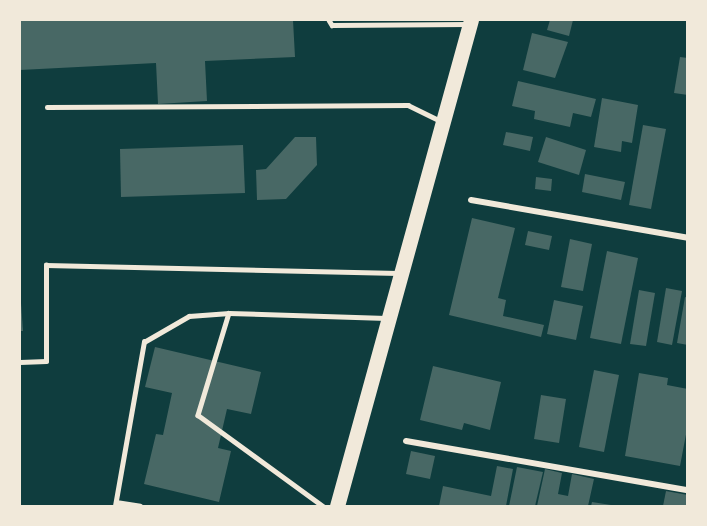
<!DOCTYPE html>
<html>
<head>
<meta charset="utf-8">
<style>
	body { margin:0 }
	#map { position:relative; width:707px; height:526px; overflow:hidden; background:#0f3d3e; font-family:"Times New Roman",serif }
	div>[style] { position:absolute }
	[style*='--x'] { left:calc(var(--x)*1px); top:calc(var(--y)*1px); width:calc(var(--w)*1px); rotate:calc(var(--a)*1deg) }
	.building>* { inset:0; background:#486865 }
	.service>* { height:4.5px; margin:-2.25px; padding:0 2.25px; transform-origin:2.25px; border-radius:2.25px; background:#f1e9da }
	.minor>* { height:6px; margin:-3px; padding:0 3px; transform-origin:3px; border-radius:3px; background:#f1e9da }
	.primary>* { height:15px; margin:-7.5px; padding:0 7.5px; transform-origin:7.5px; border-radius:7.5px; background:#f1e9da }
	span { translate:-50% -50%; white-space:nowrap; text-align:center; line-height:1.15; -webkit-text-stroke:6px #f1e9da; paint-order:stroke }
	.frame { position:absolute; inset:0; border:21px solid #f1e9da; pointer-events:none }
</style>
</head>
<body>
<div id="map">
	<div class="building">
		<i style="clip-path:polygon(20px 20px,293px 20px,295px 57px,205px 61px,207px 101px,158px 104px,156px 63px,20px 70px)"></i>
		<i style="clip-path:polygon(550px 20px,573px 20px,569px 36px,547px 30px)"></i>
		<i style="clip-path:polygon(532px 33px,568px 42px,555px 78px,523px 70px)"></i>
		<i style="clip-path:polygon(680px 57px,688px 58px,688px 95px,674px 93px)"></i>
		<i style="clip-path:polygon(518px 81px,596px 99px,591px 117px,573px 113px,570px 127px,534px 119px,535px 111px,512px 106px)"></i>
		<i style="clip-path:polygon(602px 98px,638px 105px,632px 143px,622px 141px,621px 152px,594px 147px)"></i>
		<i style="clip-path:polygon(643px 125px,666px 129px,651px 209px,629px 205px)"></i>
		<i style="clip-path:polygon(506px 132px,533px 137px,530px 151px,503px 145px)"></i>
		<i style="clip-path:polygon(295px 137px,316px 137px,317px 165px,286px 199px,257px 200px,256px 170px,266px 169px)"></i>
		<i style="clip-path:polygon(546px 137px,586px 150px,579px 175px,538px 162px)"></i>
		<i style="clip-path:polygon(243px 145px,245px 193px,121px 197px,120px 149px)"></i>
		<i style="clip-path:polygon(585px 174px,625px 182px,621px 200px,582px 192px)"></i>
		<i style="clip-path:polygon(536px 177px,552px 179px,551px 191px,535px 189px)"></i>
		<i style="clip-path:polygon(472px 218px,515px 228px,498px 298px,506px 300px,503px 316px,544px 325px,541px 337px,449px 315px)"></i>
		<i style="clip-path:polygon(528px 231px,552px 236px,549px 250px,525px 245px)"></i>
		<i style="clip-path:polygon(570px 239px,592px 244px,583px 291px,561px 287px)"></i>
		<i style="clip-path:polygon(607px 251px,638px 258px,621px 344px,590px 338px)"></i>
		<i style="clip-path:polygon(666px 288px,682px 291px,672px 345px,657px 342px)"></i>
		<i style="clip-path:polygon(20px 289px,23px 331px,20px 331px)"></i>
		<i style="clip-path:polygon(639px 290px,655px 293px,646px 346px,630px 344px)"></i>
		<i style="clip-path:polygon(685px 297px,688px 298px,688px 345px,677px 343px)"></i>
		<i style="clip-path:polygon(554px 300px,583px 306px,576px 340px,547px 334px)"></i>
		<i style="clip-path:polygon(155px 347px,261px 372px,251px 414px,227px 409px,218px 448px,231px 451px,219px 502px,144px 484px,156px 434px,163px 435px,172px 393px,145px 387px)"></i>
		<i style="clip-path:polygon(433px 366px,501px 382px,490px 430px,464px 423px,462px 430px,420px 420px)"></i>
		<i style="clip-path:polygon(594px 370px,619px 375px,604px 452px,579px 447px)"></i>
		<i style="clip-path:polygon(639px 373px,668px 378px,667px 385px,688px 389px,688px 424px,680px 466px,625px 456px)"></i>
		<i style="clip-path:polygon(541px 395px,566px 399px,559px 443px,534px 439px)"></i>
		<i style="clip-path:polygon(411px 451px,435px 456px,430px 479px,406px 474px)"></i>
		<i style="clip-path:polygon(497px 466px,513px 469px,506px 506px,439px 506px,443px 486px,491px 496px)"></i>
		<i style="clip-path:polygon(517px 467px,543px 472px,535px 506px,509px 506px)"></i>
		<i style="clip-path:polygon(545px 469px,562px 473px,558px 494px,568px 496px,572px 474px,594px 479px,588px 506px,537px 506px)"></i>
		<i style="clip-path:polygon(666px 491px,688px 495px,688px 506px,663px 506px)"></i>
		<i style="clip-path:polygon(592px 502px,611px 505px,611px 506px,591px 506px)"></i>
	</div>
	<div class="service">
		<i style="--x:329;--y:20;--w:6;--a:59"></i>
		<i style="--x:332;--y:25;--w:135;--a:-0.4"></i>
		<i style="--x:47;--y:107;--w:361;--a:-0.3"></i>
		<i style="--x:408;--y:105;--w:37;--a:26"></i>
		<i style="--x:229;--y:313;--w:107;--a:106.9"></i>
		<i style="--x:198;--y:415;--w:155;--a:36.1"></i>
		<i style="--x:20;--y:362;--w:26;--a:-2"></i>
		<i style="--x:46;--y:361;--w:96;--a:-90"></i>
		<i style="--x:46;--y:265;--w:352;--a:1.3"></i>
		<i style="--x:116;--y:502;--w:24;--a:9"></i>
		<i style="--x:115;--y:506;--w:167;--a:-80"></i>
		<i style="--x:144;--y:342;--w:52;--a:-30"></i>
		<i style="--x:189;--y:316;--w:40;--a:-4.3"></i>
		<i style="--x:229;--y:313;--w:157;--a:1.8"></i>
	</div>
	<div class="minor">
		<i style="--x:471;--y:200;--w:220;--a:9.9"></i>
		<i style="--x:406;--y:441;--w:286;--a:9.9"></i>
	</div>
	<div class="primary">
		<i style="--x:337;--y:506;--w:504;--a:-74.59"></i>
	</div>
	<div class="frame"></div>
</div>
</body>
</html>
